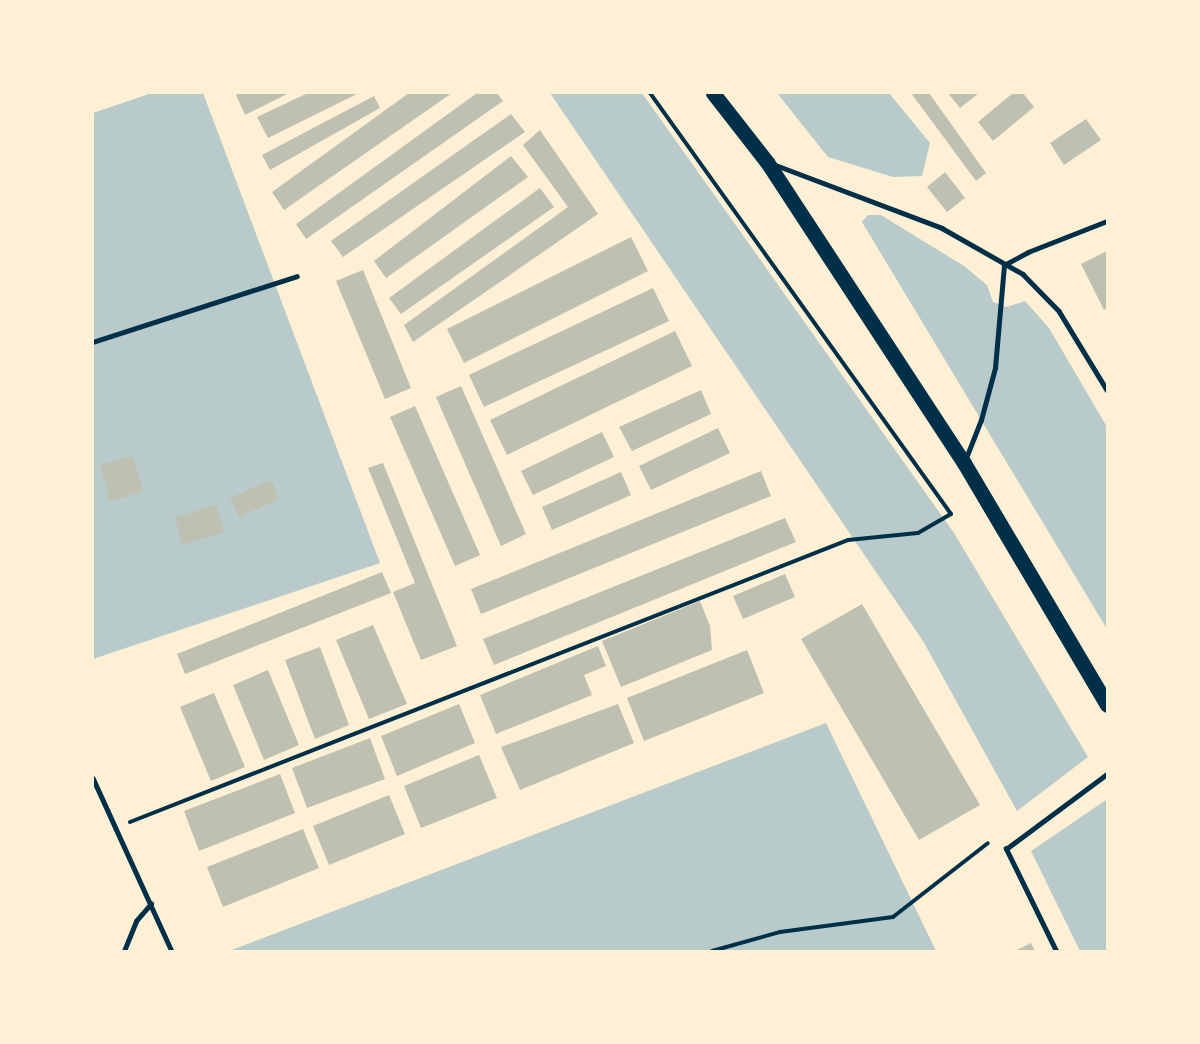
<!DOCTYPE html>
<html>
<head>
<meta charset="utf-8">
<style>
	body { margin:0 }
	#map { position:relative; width:1200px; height:1044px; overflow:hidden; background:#fdf0d5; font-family:Commissioner,sans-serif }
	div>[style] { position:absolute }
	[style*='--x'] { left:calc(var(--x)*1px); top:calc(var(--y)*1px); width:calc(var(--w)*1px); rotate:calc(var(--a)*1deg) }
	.green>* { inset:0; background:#b9caca }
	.building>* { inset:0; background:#bec0b2 }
	.path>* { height:4px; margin:-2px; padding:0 2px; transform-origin:2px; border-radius:2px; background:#003049 }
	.service>* { height:4.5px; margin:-2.25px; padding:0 2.25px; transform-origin:2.25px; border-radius:2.25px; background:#003049 }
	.primary>* { height:15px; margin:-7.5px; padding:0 7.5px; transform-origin:7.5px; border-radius:7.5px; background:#003049 }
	span { translate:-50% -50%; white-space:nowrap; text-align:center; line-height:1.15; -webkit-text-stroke:5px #fdf0d5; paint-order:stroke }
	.frame { position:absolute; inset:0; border:94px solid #fdf0d5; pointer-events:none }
</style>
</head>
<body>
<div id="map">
	<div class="green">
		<i style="clip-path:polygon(152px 93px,203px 93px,380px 563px,93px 659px,93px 113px)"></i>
		<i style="clip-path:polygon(550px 93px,642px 93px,954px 533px,1088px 757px,1017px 811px,923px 641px)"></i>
		<i style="clip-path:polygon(777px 93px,889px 93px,930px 143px,922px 176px,893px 177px,828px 157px)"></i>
		<i style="clip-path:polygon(868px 215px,881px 215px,964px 266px,987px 285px,993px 302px,1007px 307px,1025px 301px,1049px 328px,1107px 427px,1107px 629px,862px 222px)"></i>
		<i style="clip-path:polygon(826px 723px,936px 951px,229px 951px)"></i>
		<i style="clip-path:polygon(1106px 800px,1107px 951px,1080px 951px,1031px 851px)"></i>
	</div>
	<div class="building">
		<i style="clip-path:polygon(239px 93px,289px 93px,245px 115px,236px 95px)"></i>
		<i style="clip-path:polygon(308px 93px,359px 93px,268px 138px,257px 117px)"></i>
		<i style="clip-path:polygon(409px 93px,452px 93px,284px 210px,272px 192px)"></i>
		<i style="clip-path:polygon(477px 93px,497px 93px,503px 101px,306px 239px,296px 224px)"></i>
		<i style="clip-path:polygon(911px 93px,929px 93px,986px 173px,976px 181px)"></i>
		<i style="clip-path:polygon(948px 93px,979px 93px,960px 108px)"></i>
		<i style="clip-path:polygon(1013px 93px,1023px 93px,1034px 107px,993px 141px,978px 122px)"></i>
		<i style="clip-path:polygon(374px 96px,380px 108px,270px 170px,262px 155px)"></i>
		<i style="clip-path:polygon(511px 114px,525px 132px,343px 257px,331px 241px)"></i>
		<i style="clip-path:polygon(1086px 119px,1101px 140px,1064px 165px,1050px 143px)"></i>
		<i style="clip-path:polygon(540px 130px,598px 214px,413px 342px,404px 325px,568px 207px,523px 145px)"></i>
		<i style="clip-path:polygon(511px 156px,528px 177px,386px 278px,374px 261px)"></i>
		<i style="clip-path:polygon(945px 172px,965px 198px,947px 212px,927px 187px)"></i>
		<i style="clip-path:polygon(540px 188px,554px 207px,401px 314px,389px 298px)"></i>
		<i style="clip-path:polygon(631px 237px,648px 271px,464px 363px,447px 329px)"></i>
		<i style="clip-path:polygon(1107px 251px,1107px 308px,1104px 310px,1081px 264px)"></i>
		<i style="clip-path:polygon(363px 270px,411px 388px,385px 399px,336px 281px)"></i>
		<i style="clip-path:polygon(653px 288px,669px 321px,484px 407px,469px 375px)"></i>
		<i style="clip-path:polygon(675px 331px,692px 366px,507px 455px,490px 420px)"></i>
		<i style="clip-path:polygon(461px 386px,526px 534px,501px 546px,436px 397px)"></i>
		<i style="clip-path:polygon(701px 390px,711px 414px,632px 451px,619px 427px)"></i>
		<i style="clip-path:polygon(415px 406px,480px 555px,455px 566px,390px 417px)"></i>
		<i style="clip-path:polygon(718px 428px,730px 453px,651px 490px,639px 466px)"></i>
		<i style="clip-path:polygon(602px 432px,614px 457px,533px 495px,521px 471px)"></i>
		<i style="clip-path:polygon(133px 456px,143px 492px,110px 501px,100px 465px)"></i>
		<i style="clip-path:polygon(383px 463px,457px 646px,421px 660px,393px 592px,415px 583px,368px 468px)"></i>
		<i style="clip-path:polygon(761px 471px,771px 496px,481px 614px,471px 589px)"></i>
		<i style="clip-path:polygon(621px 472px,631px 495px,552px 530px,542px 507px)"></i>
		<i style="clip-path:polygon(271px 480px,279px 499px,239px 517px,230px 498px)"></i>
		<i style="clip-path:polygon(216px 505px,224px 532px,182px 545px,175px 517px)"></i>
		<i style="clip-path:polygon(785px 518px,796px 542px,494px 665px,483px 639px)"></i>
		<i style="clip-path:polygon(382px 572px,391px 593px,185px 674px,177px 654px)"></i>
		<i style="clip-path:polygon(785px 574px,795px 597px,743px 619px,733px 596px)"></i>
		<i style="clip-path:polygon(700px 601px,710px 626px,712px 650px,621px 687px,602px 641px)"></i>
		<i style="clip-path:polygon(862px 604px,980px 805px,919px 840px,801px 639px)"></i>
		<i style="clip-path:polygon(373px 625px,407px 704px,369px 719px,336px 640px)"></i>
		<i style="clip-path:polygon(598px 646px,606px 666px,584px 675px,592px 695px,496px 734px,480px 695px)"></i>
		<i style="clip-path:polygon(320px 647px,349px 725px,315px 739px,285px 660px)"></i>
		<i style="clip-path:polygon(747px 650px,764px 693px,644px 741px,627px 698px)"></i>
		<i style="clip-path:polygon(268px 670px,299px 745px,264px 760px,233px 685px)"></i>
		<i style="clip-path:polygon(214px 693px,245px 767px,211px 781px,180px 707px)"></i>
		<i style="clip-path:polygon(459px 704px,475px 743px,397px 776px,381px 736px)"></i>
		<i style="clip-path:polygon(618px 704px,634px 743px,520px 790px,501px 747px)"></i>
		<i style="clip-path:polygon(370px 738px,385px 779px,307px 808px,292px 768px)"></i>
		<i style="clip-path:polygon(479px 755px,497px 798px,421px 828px,404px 786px)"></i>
		<i style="clip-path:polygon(280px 774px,295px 813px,199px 851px,184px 811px)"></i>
		<i style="clip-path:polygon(389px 795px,405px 834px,329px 865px,313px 826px)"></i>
		<i style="clip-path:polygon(303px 829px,319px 868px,223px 907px,207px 867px)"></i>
		<i style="clip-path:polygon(1031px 943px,1035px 951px,1015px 951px)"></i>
	</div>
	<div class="path">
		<i style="--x:130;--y:822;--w:771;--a:-21.44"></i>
		<i style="--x:848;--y:540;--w:70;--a:-5.7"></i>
		<i style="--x:918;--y:533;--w:38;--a:-30"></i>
		<i style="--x:951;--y:514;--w:518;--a:-125.56"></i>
		<i style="--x:712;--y:951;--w:71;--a:-15.6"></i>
		<i style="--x:780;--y:932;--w:114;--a:-7.6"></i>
		<i style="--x:893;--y:917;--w:120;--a:-37.9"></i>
	</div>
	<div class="service">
		<i style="--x:773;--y:164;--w:181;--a:20.7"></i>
		<i style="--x:942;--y:228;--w:93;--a:29.6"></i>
		<i style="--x:1023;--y:274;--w:52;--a:45.8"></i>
		<i style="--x:1059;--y:311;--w:92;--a:58.7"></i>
		<i style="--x:93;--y:342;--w:214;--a:-17.9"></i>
		<i style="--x:966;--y:458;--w:41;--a:-68.5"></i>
		<i style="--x:981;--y:420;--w:54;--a:-74.9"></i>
		<i style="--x:995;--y:368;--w:103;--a:-85"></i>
		<i style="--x:1004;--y:265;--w:27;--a:-28"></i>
		<i style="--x:1028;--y:252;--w:85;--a:-21.4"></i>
		<i style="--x:93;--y:778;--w:190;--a:65.5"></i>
		<i style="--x:124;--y:951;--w:32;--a:-68"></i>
		<i style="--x:136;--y:921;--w:23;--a:-49"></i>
		<i style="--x:1056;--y:951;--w:114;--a:-116.1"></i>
		<i style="--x:1006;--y:849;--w:126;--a:-36.6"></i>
	</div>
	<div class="primary">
		<i style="--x:713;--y:93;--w:88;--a:52"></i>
		<i style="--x:767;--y:162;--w:360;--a:56.8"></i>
		<i style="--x:964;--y:463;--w:281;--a:59.4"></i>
	</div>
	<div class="frame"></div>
</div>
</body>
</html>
